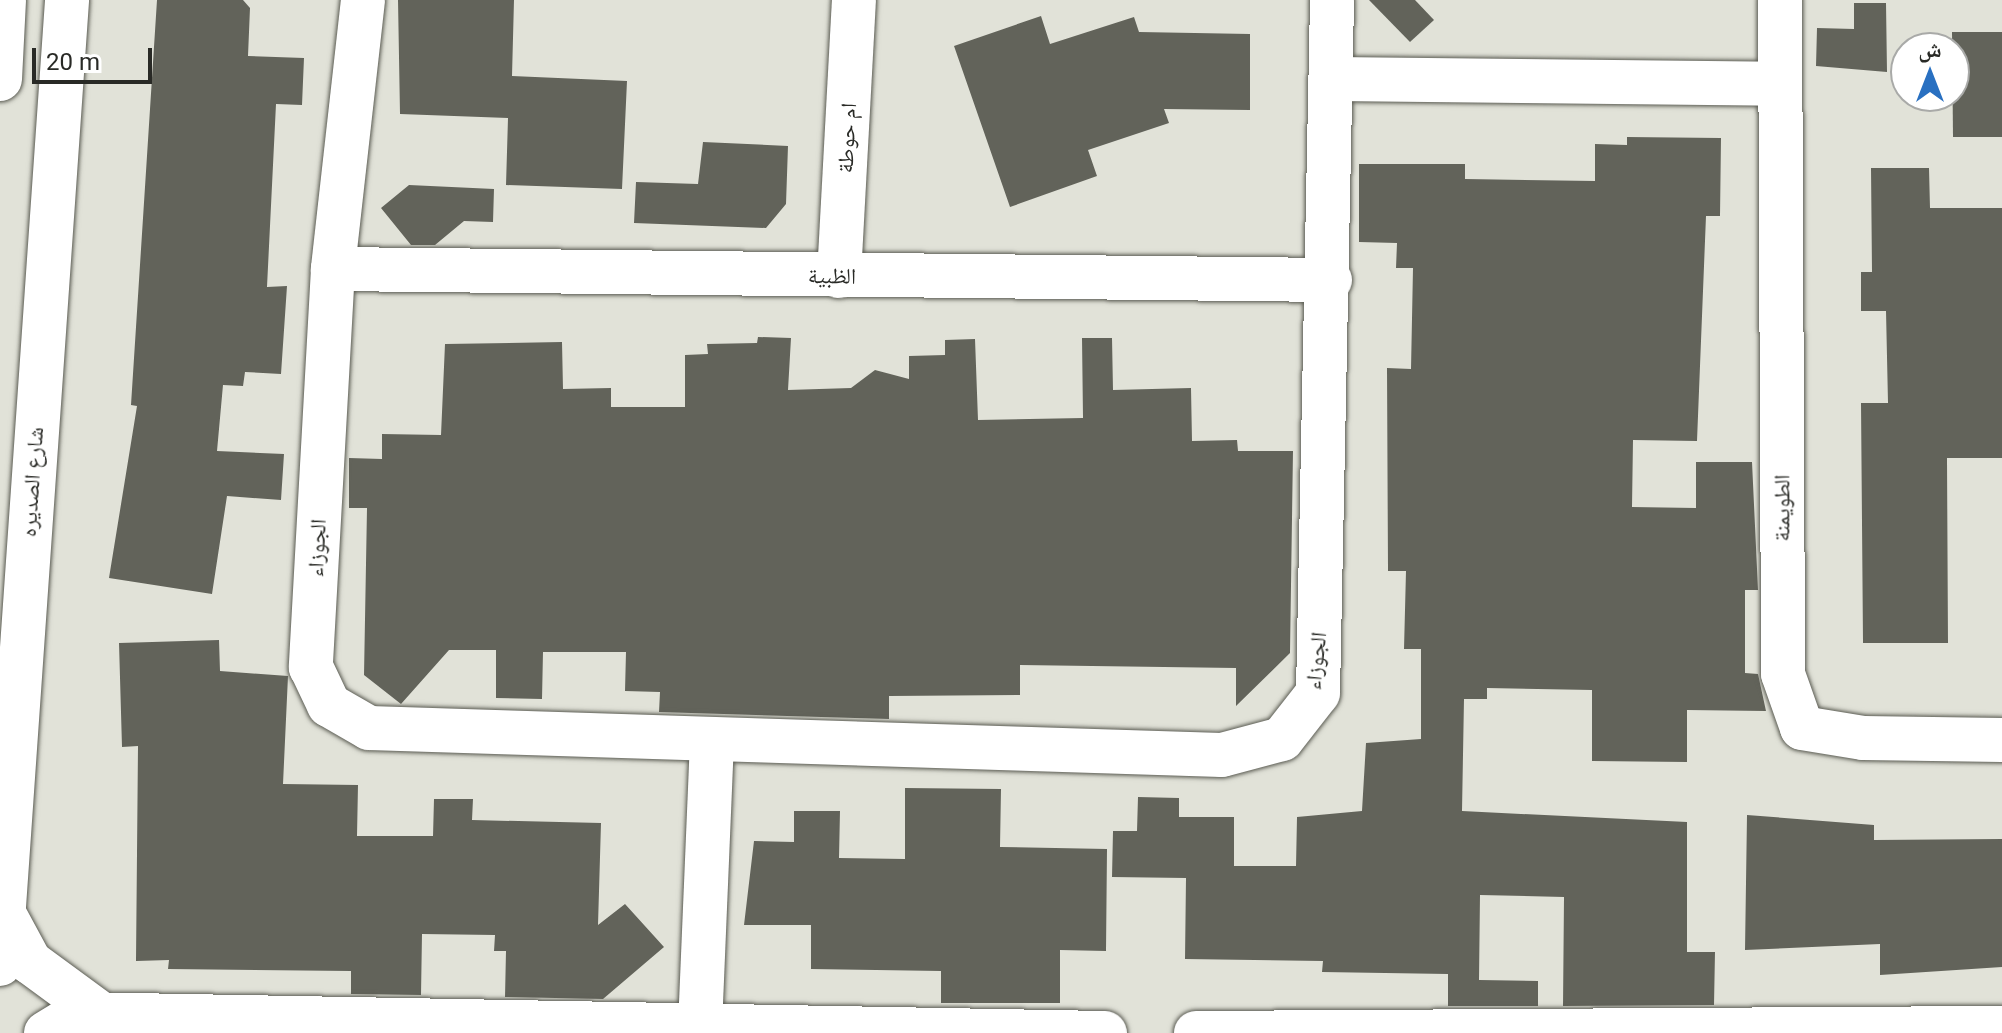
<!DOCTYPE html>
<html>
<head>
<meta charset="utf-8">
<style>
	body { margin:0 }
	#map { position:relative; width:2002px; height:1033px; overflow:hidden; background:#e1e2d8; font-family:Roboto,"Noto Naskh Arabic",sans-serif }
	div>[style] { position:absolute }
	[style*='--x'] { left:calc(var(--x)*1px); top:calc(var(--y)*1px); width:calc(var(--w)*1px); rotate:calc(var(--a)*1deg) }
	.building>* { inset:0; background:#62635a }
	.roads { filter:drop-shadow(0 0 2px #5a5b52) drop-shadow(0 0 2px #5a5b52) }
	.minor>* { height:44px; margin:-22px; padding:0 22px; transform-origin:22px; border-radius:22px; background:#fff }
	.major>* { height:44px; margin:-22px; padding:0 22px; transform-origin:22px; border-radius:22px; background:#fff }
	span { translate:-50% -50%; white-space:nowrap; text-align:center; line-height:1.15; -webkit-text-stroke:8px #fff; paint-order:stroke }
	.street-label { font-size:22px; color:#292a26 }
	.north { position:absolute; left:1890px; top:32px; width:80px; height:80px; box-sizing:border-box; background:#fff; border:2px solid #a9aaa8; border-radius:50%; rotate:0deg; font-size:22px; font-weight:700; line-height:32px; text-align:center; color:#292a26 }
	.north::after { content:''; display:block; margin:auto; width:28px; height:36px; background:#2970c1; clip-path:polygon(50% 0,100% 100%,50% 72%,0 100%) }
	.scale { position:absolute; left:32px; top:48px; width:120px; height:36px; box-sizing:border-box; border:4px solid #292a26; border-top:0; padding-left:10px; font-size:24px; line-height:28px; white-space:nowrap; color:#292a26; -webkit-text-stroke:6px #fff; paint-order:stroke }
</style>
</head>
<body>
<div id="map">
	<div class="building">
		<i style="clip-path:polygon(157px 0,243px 0,250px 8px,248px 56px,304px 58px,302px 105px,276px 104px,267px 287px,287px 286px,281px 374px,245px 372px,243px 386px,223px 385px,217px 451px,284px 454px,281px 500px,227px 496px,212px 594px,109px 578px,137px 406px,131px 405px)"></i>
		<i style="clip-path:polygon(398px 0,514px 0,512px 76px,627px 81px,622px 189px,506px 185px,508px 118px,400px 114px)"></i>
		<i style="clip-path:polygon(1369px 0,1415px 0,1434px 20px,1410px 42px)"></i>
		<i style="clip-path:polygon(1854px 3px,1886px 3px,1887px 72px,1816px 66px,1817px 28px,1854px 29px)"></i>
		<i style="clip-path:polygon(1041px 16px,1050px 44px,1134px 17px,1139px 32px,1250px 34px,1250px 110px,1164px 109px,1169px 123px,1088px 150px,1097px 176px,1010px 207px,954px 46px)"></i>
		<i style="clip-path:polygon(1952px 32px,2002px 32px,2002px 137px,1953px 137px)"></i>
		<i style="clip-path:polygon(1627px 137px,1721px 138px,1720px 216px,1706px 216px,1697px 441px,1633px 440px,1632px 507px,1696px 508px,1696px 462px,1752px 462px,1758px 590px,1745px 590px,1745px 673px,1758px 674px,1766px 711px,1687px 710px,1687px 762px,1592px 761px,1592px 690px,1487px 688px,1487px 699px,1464px 699px,1462px 811px,1687px 822px,1687px 952px,1715px 952px,1714px 1005px,1563px 1006px,1564px 897px,1480px 895px,1479px 980px,1538px 981px,1538px 1006px,1448px 1006px,1448px 974px,1322px 972px,1323px 961px,1185px 959px,1186px 878px,1112px 877px,1113px 831px,1137px 831px,1138px 797px,1179px 798px,1179px 817px,1234px 817px,1234px 866px,1296px 866px,1297px 817px,1362px 811px,1366px 743px,1421px 739px,1421px 649px,1404px 649px,1406px 571px,1388px 571px,1387px 368px,1411px 369px,1413px 268px,1396px 268px,1397px 243px,1359px 242px,1359px 164px,1465px 164px,1465px 179px,1595px 181px,1595px 144px,1627px 145px)"></i>
		<i style="clip-path:polygon(703px 142px,788px 146px,786px 204px,766px 228px,634px 223px,636px 182px,698px 184px)"></i>
		<i style="clip-path:polygon(1871px 168px,1929px 168px,1930px 208px,2002px 208px,2002px 458px,1947px 458px,1948px 643px,1863px 643px,1861px 403px,1888px 403px,1886px 311px,1861px 311px,1861px 272px,1872px 272px)"></i>
		<i style="clip-path:polygon(409px 185px,494px 189px,493px 222px,464px 221px,435px 245px,411px 245px,381px 208px)"></i>
		<i style="clip-path:polygon(758px 337px,791px 338px,788px 390px,851px 388px,875px 370px,909px 379px,909px 356px,945px 355px,945px 340px,975px 339px,978px 420px,1083px 418px,1082px 338px,1112px 338px,1113px 390px,1191px 388px,1192px 441px,1237px 440px,1238px 451px,1293px 451px,1290px 653px,1236px 706px,1236px 668px,1020px 665px,1020px 695px,889px 696px,889px 719px,659px 712px,660px 692px,625px 691px,626px 652px,543px 652px,542px 699px,496px 698px,496px 650px,449px 650px,401px 704px,364px 675px,367px 508px,349px 508px,349px 458px,382px 459px,382px 434px,441px 435px,445px 344px,562px 342px,563px 389px,611px 388px,611px 407px,685px 407px,685px 355px,708px 354px,707px 344px,757px 343px)"></i>
		<i style="clip-path:polygon(219px 640px,220px 671px,288px 676px,283px 784px,358px 785px,357px 836px,433px 836px,434px 799px,473px 799px,472px 820px,601px 823px,598px 925px,625px 904px,664px 947px,603px 999px,505px 997px,506px 951px,494px 951px,495px 935px,422px 934px,421px 995px,351px 994px,351px 971px,168px 969px,169px 960px,136px 961px,138px 746px,122px 747px,119px 643px)"></i>
		<i style="clip-path:polygon(905px 788px,1001px 789px,1000px 847px,1107px 849px,1106px 951px,1060px 950px,1060px 1003px,941px 1003px,941px 971px,811px 969px,811px 925px,744px 925px,754px 841px,794px 842px,794px 811px,840px 811px,839px 858px,905px 859px)"></i>
		<i style="clip-path:polygon(1747px 815px,1874px 825px,1874px 840px,2002px 839px,2002px 967px,1880px 975px,1880px 944px,1745px 950px)"></i>
	</div>
	<div class="roads">
		<div class="minor">
			<i style="--x:363;--y:0;--w:271;--a:96.4"></i>
			<i style="--x:333;--y:269;--w:399;--a:93.2"></i>
			<i style="--x:311;--y:667;--w:42;--a:64.7"></i>
			<i style="--x:329;--y:705;--w:46;--a:29.9"></i>
			<i style="--x:369;--y:728;--w:853;--a:1.81"></i>
			<i style="--x:1222;--y:755;--w:62;--a:-14.9"></i>
			<i style="--x:1282;--y:739;--w:58;--a:-52"></i>
			<i style="--x:1318;--y:693;--w:693;--a:-88.84"></i>
			<i style="--x:1780;--y:0;--w:674;--a:89.74"></i>
			<i style="--x:1783;--y:674;--w:57;--a:70.6"></i>
			<i style="--x:1802;--y:728;--w:62;--a:9.3"></i>
			<i style="--x:1863;--y:738;--w:139;--a:0.8"></i>
			<i style="--x:1333;--y:79;--w:446;--a:0.6"></i>
			<i style="--x:333;--y:269;--w:997;--a:0.63"></i>
			<i style="--x:839;--y:276;--w:276;--a:-86.9"></i>
			<i style="--x:3;--y:912;--w:57;--a:61.6"></i>
			<i style="--x:30;--y:962;--w:93;--a:36.3"></i>
			<i style="--x:700;--y:1027;--w:287;--a:-87.6"></i>
			<i style="--x:46;--y:1033;--w:37;--a:-31"></i>
			<i style="--x:78;--y:1014;--w:1027;--a:1.06"></i>
			<i style="--x:1196;--y:1033;--w:806;--a:-0.36"></i>
		</div>
		<div class="major">
			<i style="--x:0;--y:79;--w:79;--a:-87.1"></i>
			<i style="--x:0;--y:964;--w:966;--a:-86.02"></i>
		</div>
	</div>
	<div class="street-label">
		<span style="left:847px;top:138px;rotate:-87deg">ام حوطة</span>
		<span style="left:832px;top:276px;rotate:1deg">الظبية</span>
		<span style="left:32px;top:482px;rotate:-86deg">شارع الصديره</span>
		<span style="left:1782px;top:508px;rotate:-90deg">الطويمنة</span>
		<span style="left:317px;top:548px;rotate:-87deg">الجوزاء</span>
		<span style="left:1316px;top:661px;rotate:-84deg">الجوزاء</span>
	</div>
	<div class="north">ش</div>
	<div class="scale">20 m</div>
</div>
</body>
</html>
